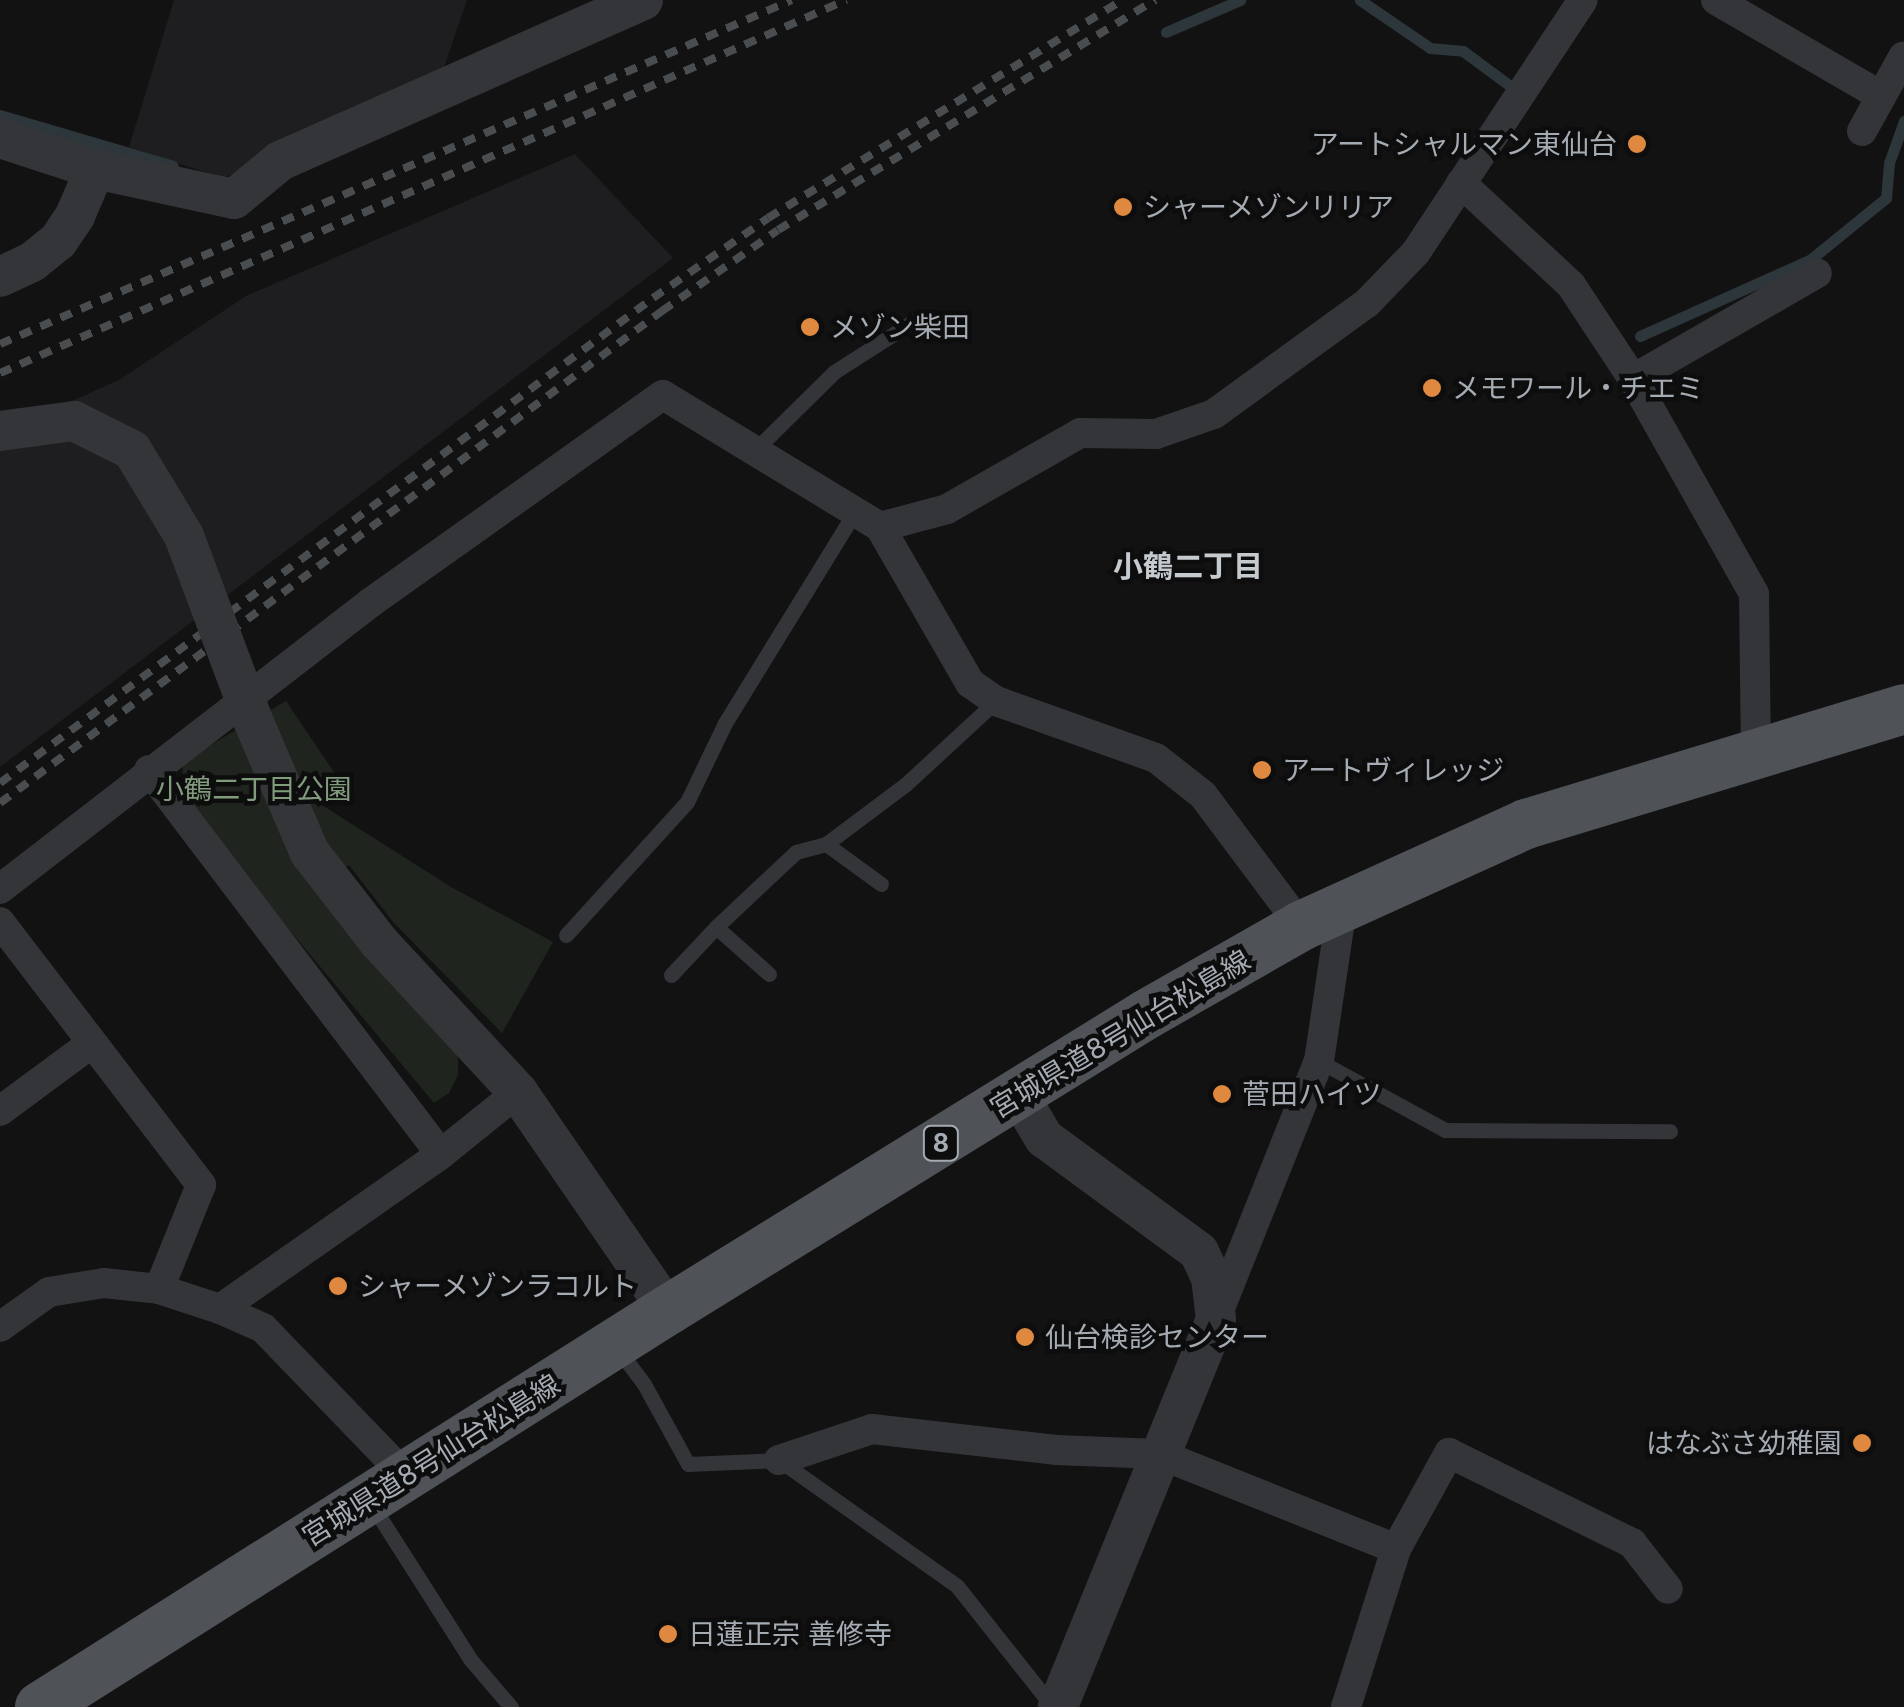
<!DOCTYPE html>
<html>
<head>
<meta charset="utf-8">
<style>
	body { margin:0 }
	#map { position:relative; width:1904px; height:1707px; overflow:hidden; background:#121213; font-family:Inter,"Noto Sans JP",sans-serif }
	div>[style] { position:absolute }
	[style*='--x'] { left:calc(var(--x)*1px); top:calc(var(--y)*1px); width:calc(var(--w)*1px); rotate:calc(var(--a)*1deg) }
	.built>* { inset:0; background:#1e1e20 }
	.green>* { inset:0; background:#1f251e }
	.stream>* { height:11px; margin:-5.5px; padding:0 5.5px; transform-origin:5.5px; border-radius:5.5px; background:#2d363a }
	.service>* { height:15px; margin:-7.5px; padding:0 7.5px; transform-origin:7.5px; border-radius:7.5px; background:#333538 }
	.minor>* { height:30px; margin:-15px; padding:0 15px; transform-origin:15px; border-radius:15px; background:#333538 }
	.tertiary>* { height:40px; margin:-20px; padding:0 20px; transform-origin:20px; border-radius:20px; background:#333538 }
	.primary>* { height:50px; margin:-25px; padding:0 25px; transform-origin:25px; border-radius:25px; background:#4f5256 }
	.rail>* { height:8px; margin-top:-4px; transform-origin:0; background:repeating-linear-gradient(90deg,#4a4d50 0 12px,transparent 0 22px) }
	.tertiary-bridge>* { height:40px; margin:-20px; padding:0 20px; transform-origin:20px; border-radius:20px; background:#333538 }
	.dots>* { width:28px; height:28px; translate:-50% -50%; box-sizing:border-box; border:5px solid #0d0d0e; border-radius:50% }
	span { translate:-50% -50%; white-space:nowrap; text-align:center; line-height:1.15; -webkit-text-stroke:9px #0d0d0e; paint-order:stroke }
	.shield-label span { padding:2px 8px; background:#0d0d0e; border:2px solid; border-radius:8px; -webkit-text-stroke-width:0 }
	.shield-label { font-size:25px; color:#a5abb2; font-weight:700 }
	.poi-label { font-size:28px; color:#a5abb2 }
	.right { translate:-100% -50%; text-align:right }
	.left { translate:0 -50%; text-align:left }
	.park-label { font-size:28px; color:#819b7d }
	.street-label { font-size:28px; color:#a5abb2 }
	.neighbourhood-label { font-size:30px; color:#c5cacf; font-weight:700 }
</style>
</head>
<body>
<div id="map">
	<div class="built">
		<i style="clip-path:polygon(174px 0,467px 0,437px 88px,223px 178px,129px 147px)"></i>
		<i style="clip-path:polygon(575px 154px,673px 258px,0 767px,0 433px,119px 380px,246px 296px)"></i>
	</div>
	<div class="green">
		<i style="clip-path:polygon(286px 701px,340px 781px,314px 800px,451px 887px,553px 942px,502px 1033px,394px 923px,349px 865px,317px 885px,458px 1055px,458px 1075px,449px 1093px,434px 1103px,251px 884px,193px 806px,182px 783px,183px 761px)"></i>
	</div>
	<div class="stream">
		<i style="--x:1360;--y:0;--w:85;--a:34.4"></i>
		<i style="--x:1430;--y:48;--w:33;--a:5"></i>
		<i style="--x:1463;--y:51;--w:62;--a:36.5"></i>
		<i style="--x:1166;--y:32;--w:81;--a:-23.4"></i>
		<i style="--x:0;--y:115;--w:180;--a:16.4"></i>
		<i style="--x:1640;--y:336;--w:188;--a:-24.2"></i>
		<i style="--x:1811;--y:259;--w:97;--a:-39.1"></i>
		<i style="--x:1886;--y:198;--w:35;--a:-85"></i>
		<i style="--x:1889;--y:163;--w:45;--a:-70.3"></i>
	</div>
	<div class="service">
		<i style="--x:754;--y:451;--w:112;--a:-44.6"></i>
		<i style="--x:834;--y:372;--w:102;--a:-32.6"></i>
		<i style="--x:826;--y:844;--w:68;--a:36"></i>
		<i style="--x:566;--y:935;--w:180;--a:-47.7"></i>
		<i style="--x:687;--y:802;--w:88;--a:-64.3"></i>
		<i style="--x:725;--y:723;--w:246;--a:-58.4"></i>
		<i style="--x:769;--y:974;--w:71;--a:-138.4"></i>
		<i style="--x:716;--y:927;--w:110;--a:-43.2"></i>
		<i style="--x:796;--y:852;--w:31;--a:-15"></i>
		<i style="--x:826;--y:844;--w:100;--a:-36.9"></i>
		<i style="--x:906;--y:784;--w:122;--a:-42.7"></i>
		<i style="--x:671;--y:975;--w:66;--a:-46.8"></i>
		<i style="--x:1319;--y:1061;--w:144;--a:28.7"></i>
		<i style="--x:1445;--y:1130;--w:225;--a:0.3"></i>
		<i style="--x:617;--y:1348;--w:45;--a:53.1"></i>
		<i style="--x:644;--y:1384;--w:91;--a:61.2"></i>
		<i style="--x:688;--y:1464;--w:91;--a:-2.5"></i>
		<i style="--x:779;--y:1460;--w:218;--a:35.3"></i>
		<i style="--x:957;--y:1586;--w:154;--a:51.6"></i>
		<i style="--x:372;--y:1505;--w:183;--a:57.5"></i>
		<i style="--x:470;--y:1659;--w:63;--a:49.5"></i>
	</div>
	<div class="minor">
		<i style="--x:1716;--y:0;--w:191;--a:30.2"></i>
		<i style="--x:1862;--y:131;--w:85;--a:-61"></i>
		<i style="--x:1461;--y:183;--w:150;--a:42.8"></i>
		<i style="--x:1571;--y:285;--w:113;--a:56.6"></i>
		<i style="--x:1633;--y:379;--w:247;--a:60.6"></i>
		<i style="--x:1754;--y:594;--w:159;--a:89.3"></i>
		<i style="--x:1633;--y:379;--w:212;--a:-29.9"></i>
		<i style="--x:880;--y:527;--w:180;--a:60"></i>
		<i style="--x:970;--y:683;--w:32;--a:35"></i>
		<i style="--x:996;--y:701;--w:170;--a:19.6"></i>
		<i style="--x:1156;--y:758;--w:60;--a:38.2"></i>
		<i style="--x:1203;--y:795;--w:164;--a:53.2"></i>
		<i style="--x:149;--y:770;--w:482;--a:52.8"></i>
		<i style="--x:441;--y:1154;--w:99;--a:-38.8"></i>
		<i style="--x:0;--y:889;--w:468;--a:-37.7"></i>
		<i style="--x:370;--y:603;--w:359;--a:-35.4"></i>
		<i style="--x:663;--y:395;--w:254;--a:31.3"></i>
		<i style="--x:880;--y:527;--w:69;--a:-15"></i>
		<i style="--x:947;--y:509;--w:153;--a:-29.7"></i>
		<i style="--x:1080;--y:433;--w:76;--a:0.8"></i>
		<i style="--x:1156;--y:434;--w:61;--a:-19"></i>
		<i style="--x:1214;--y:414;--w:189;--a:-36"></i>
		<i style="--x:1367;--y:303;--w:71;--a:-46.1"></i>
		<i style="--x:1416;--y:252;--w:302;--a:-56.5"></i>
		<i style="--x:0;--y:922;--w:331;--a:52.6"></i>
		<i style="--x:201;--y:1185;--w:112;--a:112"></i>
		<i style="--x:0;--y:1111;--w:114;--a:-36.5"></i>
		<i style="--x:220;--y:1309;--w:47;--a:23.8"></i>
		<i style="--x:263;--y:1328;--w:206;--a:46"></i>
		<i style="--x:1216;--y:1318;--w:277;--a:-68.2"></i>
		<i style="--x:1319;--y:1061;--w:156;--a:-81.5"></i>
		<i style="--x:0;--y:1327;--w:60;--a:-35.5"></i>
		<i style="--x:49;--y:1292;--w:56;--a:-9.3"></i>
		<i style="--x:104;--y:1283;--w:55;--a:6.2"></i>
		<i style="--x:159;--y:1289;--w:64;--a:18.2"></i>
		<i style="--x:220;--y:1309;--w:270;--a:-35"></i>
		<i style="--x:779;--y:1460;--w:98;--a:-18.4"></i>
		<i style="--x:872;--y:1429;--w:185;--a:6.5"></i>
		<i style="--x:1056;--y:1450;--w:103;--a:2.2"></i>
		<i style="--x:1159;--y:1454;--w:255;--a:21.8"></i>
		<i style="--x:1346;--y:1707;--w:166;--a:-72.4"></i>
		<i style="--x:1396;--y:1549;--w:110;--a:-61.1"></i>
		<i style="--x:1449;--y:1453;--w:204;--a:26.2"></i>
		<i style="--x:1632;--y:1543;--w:58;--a:52"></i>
	</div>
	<div class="tertiary">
		<i style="--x:0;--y:138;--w:100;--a:18.1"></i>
		<i style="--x:95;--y:169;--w:51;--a:113.1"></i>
		<i style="--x:75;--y:216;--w:30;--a:124"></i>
		<i style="--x:58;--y:241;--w:33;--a:141"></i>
		<i style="--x:32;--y:262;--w:35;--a:155"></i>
		<i style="--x:95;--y:169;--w:142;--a:12.2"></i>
		<i style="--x:234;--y:199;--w:60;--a:-39.6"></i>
		<i style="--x:280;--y:161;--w:397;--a:-23.9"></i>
		<i style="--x:379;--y:942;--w:205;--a:47.2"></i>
		<i style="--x:518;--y:1092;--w:265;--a:55.5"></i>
		<i style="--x:1018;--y:1094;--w:51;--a:59.4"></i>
		<i style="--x:1044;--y:1138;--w:192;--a:36.3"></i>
		<i style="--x:1199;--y:1252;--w:29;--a:65"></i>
		<i style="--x:1211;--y:1278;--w:41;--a:83"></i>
		<i style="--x:1216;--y:1319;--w:419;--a:112.2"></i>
	</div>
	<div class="primary">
		<i style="--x:40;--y:1707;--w:743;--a:-32.3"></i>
		<i style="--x:668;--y:1310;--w:563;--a:-31.71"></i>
		<i style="--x:1147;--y:1014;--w:177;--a:-29.7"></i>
		<i style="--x:1301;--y:926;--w:247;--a:-24.4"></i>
		<i style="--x:1526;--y:824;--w:395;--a:-16.9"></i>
	</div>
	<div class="rail">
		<i style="--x:0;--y:344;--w:863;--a:-23.48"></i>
		<i style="--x:0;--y:373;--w:925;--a:-23.79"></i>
		<i style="--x:0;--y:783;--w:813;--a:-36.6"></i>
		<i style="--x:653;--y:298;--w:140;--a:-34.8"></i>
		<i style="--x:768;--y:218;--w:417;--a:-31.6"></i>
		<i style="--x:0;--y:803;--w:825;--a:-36.62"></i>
		<i style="--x:662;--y:311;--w:141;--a:-34.9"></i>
		<i style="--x:778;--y:230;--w:442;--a:-31.4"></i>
	</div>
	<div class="tertiary-bridge">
		<i style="--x:0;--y:431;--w:75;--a:-7.7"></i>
		<i style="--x:74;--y:421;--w:65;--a:26.6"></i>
		<i style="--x:132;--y:450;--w:100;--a:58.8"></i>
		<i style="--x:184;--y:536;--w:194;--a:69.5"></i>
		<i style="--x:252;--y:718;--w:147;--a:66.8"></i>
		<i style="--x:310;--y:853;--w:113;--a:52.2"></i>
	</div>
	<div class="dots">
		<i style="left:1637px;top:144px;background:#de893f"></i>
		<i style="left:1123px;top:207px;background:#de893f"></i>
		<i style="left:810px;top:327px;background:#de893f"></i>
		<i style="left:1432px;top:388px;background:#de893f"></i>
		<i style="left:1262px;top:770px;background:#de893f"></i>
		<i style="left:1222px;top:1094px;background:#de893f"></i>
		<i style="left:338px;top:1286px;background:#de893f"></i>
		<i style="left:1025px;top:1337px;background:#de893f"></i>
		<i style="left:1862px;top:1443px;background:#de893f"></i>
		<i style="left:668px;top:1634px;background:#de893f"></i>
	</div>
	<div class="shield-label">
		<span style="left:941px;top:1143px">8</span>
	</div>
	<div class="poi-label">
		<span class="right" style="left:1617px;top:144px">アートシャルマン東仙台</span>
		<span class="left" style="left:1143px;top:207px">シャーメゾンリリア</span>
		<span class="left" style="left:830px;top:327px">メゾン柴田</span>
		<span class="left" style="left:1452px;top:388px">メモワール・チエミ</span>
		<span class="left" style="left:1282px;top:770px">アートヴィレッジ</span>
		<span class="left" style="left:1242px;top:1094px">菅田ハイツ</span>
		<span class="left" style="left:358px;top:1286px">シャーメゾンラコルト</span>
		<span class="left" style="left:1045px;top:1337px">仙台検診センター</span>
		<span class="right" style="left:1842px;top:1443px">はなぶさ幼稚園</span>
		<span class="left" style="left:688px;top:1634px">日蓮正宗 善修寺</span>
	</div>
	<div class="park-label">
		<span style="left:254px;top:789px">小鶴二丁目公園</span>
	</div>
	<div class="street-label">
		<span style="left:1120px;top:1034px;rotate:-31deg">宮城県道8号仙台松島線</span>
		<span style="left:431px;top:1460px;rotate:-32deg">宮城県道8号仙台松島線</span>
	</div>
	<div class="neighbourhood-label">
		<span style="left:1188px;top:566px">小鶴二丁目</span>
	</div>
</div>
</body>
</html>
